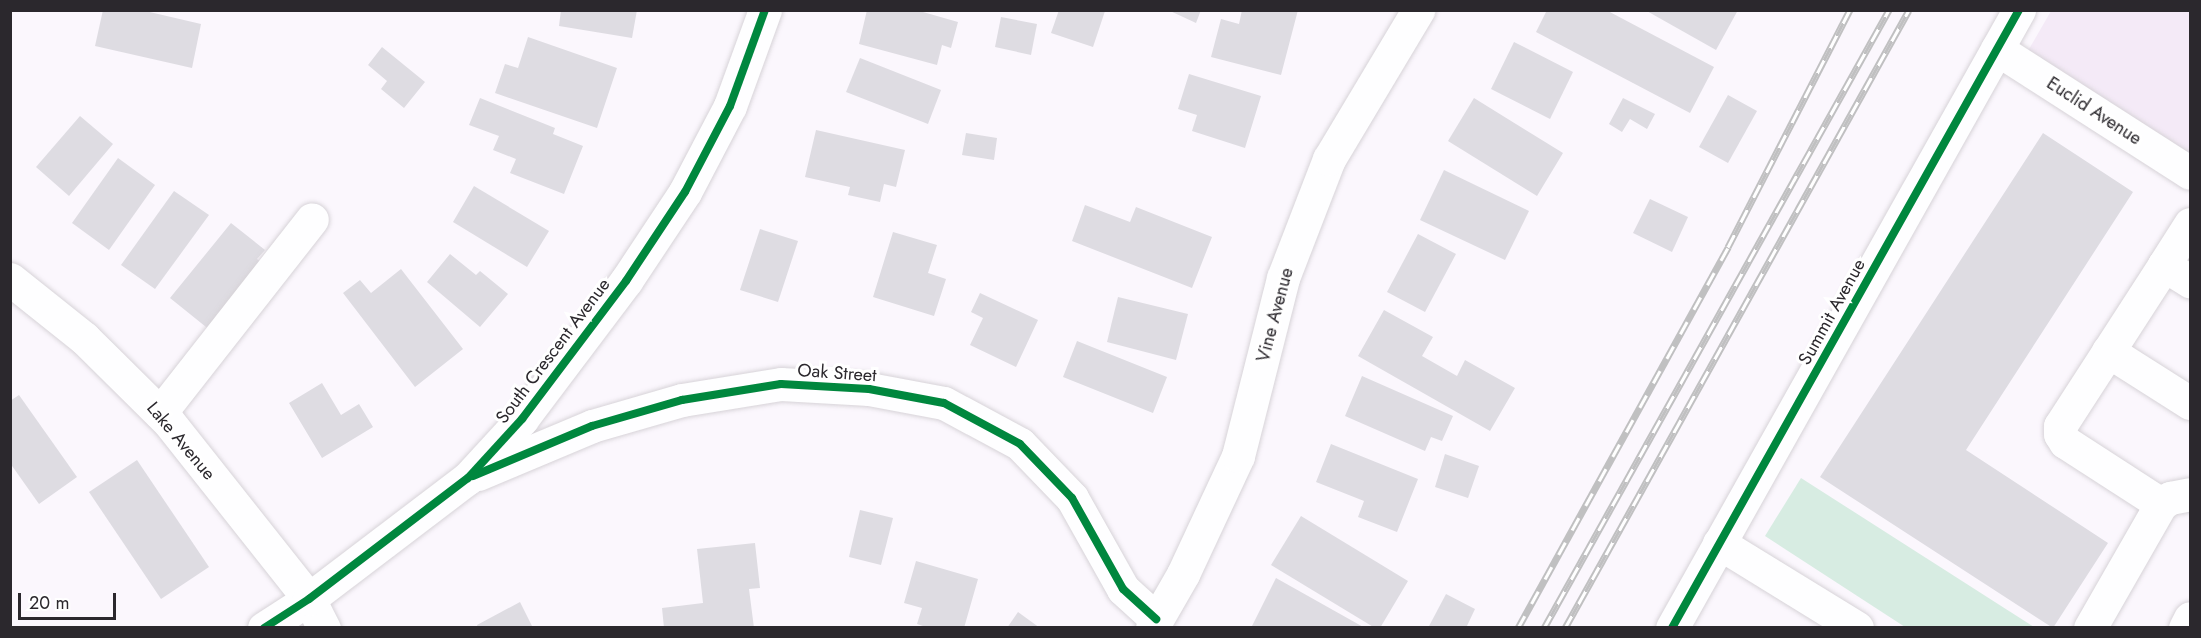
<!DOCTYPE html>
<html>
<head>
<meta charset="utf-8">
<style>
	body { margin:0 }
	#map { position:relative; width:2201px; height:638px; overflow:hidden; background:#fbf7fd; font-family:Jost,sans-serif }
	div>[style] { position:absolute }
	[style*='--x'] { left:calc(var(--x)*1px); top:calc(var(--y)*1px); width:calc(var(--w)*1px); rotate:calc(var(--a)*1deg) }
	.built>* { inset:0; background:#f4eaf7 }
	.green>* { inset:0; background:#d7ece2 }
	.building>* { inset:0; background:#dedce2 }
	.roads { filter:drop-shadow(0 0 2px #d7d3d8) drop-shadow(0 0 2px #d7d3d8) }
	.minor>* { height:33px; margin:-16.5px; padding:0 16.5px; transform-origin:16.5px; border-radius:16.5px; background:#fefeff }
	.rail>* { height:7px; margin-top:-3.5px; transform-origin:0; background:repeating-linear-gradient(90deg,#fff 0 14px,#c0c0c1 0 28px); box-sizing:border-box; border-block:2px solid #c0c0c1 }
	.cycleway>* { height:8px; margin:-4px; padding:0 4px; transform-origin:4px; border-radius:4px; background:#00873e }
	span { translate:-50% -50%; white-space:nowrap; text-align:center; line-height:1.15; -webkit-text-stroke:6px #fff; paint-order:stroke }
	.street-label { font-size:18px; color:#2b282d }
	.frame { position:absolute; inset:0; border:12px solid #2b282d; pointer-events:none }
	.scale { position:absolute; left:18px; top:593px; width:98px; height:27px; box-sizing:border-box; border:3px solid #2b282d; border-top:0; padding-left:8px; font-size:18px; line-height:21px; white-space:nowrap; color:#2b282d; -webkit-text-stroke:4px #fff; paint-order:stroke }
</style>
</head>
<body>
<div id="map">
	<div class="built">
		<i style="clip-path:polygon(2051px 11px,2190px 11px,2190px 159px,2025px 56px)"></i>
	</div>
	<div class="green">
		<i style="clip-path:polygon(1801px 478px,2034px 627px,1905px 627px,1765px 536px)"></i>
	</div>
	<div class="building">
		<i style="clip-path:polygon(103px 10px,141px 10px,201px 24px,192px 68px,95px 46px)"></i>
		<i style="clip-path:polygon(561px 10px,637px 10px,632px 38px,559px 26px)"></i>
		<i style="clip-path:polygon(867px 10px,916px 10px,958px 22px,951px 48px,942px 45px,937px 65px,859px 44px)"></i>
		<i style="clip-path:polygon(1059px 10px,1105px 11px,1093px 47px,1051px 33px)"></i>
		<i style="clip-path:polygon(1168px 10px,1201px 10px,1196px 23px)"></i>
		<i style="clip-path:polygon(1242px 10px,1298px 10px,1281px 75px,1211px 57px,1221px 19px,1239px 24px)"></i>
		<i style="clip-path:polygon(1547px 10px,1606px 10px,1714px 67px,1690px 113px,1536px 32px)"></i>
		<i style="clip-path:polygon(1645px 10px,1738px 10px,1716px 50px)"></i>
		<i style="clip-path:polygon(1001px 17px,1037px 24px,1031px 55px,995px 47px)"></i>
		<i style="clip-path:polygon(528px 37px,617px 68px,597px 128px,495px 93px,505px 64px,518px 68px)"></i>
		<i style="clip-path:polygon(1514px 42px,1573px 72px,1550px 119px,1491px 89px)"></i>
		<i style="clip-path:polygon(382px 47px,425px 82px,404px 108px,381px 89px,387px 81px,368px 65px)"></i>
		<i style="clip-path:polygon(860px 58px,941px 90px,928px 124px,846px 92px)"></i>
		<i style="clip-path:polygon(1189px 74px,1261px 96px,1245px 148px,1192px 131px,1197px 115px,1178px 109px)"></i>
		<i style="clip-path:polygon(1728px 95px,1757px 111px,1728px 163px,1699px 147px)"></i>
		<i style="clip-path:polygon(480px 98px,555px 128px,553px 134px,583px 146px,564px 194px,510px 173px,516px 159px,493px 150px,499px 136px,469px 125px)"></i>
		<i style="clip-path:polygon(1474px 98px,1563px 153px,1537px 196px,1448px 141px)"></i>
		<i style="clip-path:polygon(1623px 98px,1655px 114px,1647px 129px,1630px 119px,1622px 132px,1609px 124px)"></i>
		<i style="clip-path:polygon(80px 116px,113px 144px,69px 196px,36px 167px)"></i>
		<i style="clip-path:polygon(816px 130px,905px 150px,896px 187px,884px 184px,880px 202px,848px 195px,850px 187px,805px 177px)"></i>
		<i style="clip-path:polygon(966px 133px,997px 138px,994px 160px,962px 155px)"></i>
		<i style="clip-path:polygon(2043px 133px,2133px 192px,1966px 450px,2108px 543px,2053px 628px,1820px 477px)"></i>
		<i style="clip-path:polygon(118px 158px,155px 185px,109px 250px,72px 223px)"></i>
		<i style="clip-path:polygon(1444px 170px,1529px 211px,1505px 260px,1420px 220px)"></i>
		<i style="clip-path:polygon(474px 186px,549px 231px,527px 267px,453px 222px)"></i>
		<i style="clip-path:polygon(174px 191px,209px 215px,155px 289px,121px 265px)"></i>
		<i style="clip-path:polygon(1650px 199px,1688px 217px,1672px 252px,1633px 233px)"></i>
		<i style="clip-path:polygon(1085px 205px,1130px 222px,1136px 207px,1212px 237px,1192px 288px,1072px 241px)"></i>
		<i style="clip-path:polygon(231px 223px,265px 250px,257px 259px,269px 269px,216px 335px,170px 298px)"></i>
		<i style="clip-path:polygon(760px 229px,798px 241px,778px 302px,740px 290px)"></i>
		<i style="clip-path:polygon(893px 232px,937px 245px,928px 273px,946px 279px,934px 316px,873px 297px)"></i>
		<i style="clip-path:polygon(1418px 234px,1456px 254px,1425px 312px,1387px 292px)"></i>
		<i style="clip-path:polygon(450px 254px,476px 275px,480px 271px,508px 294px,480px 327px,427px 282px)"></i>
		<i style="clip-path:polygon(401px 269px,463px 349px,415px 387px,343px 293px,360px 280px,371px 293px)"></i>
		<i style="clip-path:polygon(980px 293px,1038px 320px,1016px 367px,970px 345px,983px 318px,971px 312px)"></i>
		<i style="clip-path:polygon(1118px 297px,1188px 314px,1176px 360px,1107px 342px)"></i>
		<i style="clip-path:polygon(1384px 310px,1433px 337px,1422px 356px,1457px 376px,1465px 360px,1515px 388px,1490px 431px,1358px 356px)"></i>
		<i style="clip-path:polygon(1077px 341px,1167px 377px,1153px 413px,1063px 377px)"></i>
		<i style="clip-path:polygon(1362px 376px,1453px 416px,1442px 441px,1431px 437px,1425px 451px,1345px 416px)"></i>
		<i style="clip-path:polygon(322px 383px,341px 415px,359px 404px,373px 427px,322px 458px,289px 403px)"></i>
		<i style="clip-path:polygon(19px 395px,77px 477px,39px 504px,10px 463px,10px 401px)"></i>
		<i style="clip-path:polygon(1331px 444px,1418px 479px,1397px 532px,1358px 517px,1364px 501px,1316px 482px)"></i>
		<i style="clip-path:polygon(1445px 454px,1479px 466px,1468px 498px,1435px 487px)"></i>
		<i style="clip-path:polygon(137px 460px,209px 567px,161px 599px,89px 492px)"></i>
		<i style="clip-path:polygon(860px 510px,893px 518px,881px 565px,849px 557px)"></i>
		<i style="clip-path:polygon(1301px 516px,1408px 581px,1380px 628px,1375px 628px,1271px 565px)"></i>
		<i style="clip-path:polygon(755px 543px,760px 588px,749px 589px,754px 628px,664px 628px,662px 608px,703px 603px,697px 549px)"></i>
		<i style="clip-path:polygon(916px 561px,978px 579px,964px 628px,929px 628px,917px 624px,922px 608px,904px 603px)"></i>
		<i style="clip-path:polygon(1276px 578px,1365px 628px,1251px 628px)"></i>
		<i style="clip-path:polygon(1446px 594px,1475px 609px,1466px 628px,1428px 628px)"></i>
		<i style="clip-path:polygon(520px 602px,533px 628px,478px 628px,477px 625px)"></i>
		<i style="clip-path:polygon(1018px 612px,1040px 628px,1007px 628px)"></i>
	</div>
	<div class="roads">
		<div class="minor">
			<i style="--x:1997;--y:49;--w:229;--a:32.7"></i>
			<i style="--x:2190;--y:224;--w:49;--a:122.4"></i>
			<i style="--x:2164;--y:265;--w:31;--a:32"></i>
			<i style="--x:10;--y:279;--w:95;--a:38.6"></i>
			<i style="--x:84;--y:338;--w:118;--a:44.7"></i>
			<i style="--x:168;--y:421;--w:227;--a:51.6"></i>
			<i style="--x:309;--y:599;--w:33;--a:63"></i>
			<i style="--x:2108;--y:351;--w:97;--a:32.4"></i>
			<i style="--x:160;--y:413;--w:246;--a:-51.9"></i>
			<i style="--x:478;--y:474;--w:124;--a:-22.8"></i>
			<i style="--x:592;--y:426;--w:94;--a:-16.1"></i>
			<i style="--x:682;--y:400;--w:100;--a:-9.2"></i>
			<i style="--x:781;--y:384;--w:88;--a:3.3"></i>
			<i style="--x:869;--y:389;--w:76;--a:10.6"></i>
			<i style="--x:944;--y:403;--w:86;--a:28.3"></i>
			<i style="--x:1020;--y:444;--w:75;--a:46.1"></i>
			<i style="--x:1072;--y:498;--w:104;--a:60.7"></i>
			<i style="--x:1123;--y:589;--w:45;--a:42.3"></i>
			<i style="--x:2161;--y:504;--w:114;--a:-147.1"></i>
			<i style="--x:2065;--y:442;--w:9;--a:-122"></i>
			<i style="--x:2060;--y:434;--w:8;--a:-90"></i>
			<i style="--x:2060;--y:426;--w:192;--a:-57.1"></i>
			<i style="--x:1719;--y:543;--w:162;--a:31.6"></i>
			<i style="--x:264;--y:628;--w:54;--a:-32.8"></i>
			<i style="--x:309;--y:599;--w:200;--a:-37.3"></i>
			<i style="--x:468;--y:478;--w:80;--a:-47.5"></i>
			<i style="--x:522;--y:419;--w:173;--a:-53"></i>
			<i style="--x:626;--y:281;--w:107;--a:-56.5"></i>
			<i style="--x:685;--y:192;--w:97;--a:-62.4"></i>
			<i style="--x:730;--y:106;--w:102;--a:-70"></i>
			<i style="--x:1152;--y:628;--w:62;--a:-60.1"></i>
			<i style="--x:1183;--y:574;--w:130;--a:-65"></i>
			<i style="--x:1238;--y:456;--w:184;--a:-75.8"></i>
			<i style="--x:1283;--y:278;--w:128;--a:-68.9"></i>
			<i style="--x:1329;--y:159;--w:174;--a:-59.1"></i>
			<i style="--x:1672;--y:628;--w:709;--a:-60.69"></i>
			<i style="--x:2090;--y:628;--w:143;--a:-60.2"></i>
			<i style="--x:2161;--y:504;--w:11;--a:-34"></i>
			<i style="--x:2170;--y:498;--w:20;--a:-11"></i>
			<i style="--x:2185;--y:628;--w:11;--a:-63"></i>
		</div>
	</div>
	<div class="rail">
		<i style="--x:1518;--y:628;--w:435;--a:-61.1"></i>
		<i style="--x:1728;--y:247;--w:267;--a:-62.8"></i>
		<i style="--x:1544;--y:628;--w:708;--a:-60.83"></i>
		<i style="--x:1565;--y:628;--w:707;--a:-60.9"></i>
	</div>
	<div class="cycleway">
		<i style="--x:473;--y:476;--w:129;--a:-22.8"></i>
		<i style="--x:592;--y:426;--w:94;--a:-16.1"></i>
		<i style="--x:682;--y:400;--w:100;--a:-9.2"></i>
		<i style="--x:781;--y:384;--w:88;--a:3.3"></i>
		<i style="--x:869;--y:389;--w:76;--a:10.6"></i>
		<i style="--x:944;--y:403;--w:86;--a:28.3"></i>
		<i style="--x:1020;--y:444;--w:75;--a:46.1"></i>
		<i style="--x:1072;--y:498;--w:104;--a:60.7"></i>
		<i style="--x:1123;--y:589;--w:45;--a:42.3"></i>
		<i style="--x:264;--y:628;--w:54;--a:-32.8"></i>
		<i style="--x:309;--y:599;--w:200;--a:-37.3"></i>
		<i style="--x:468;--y:478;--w:80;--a:-47.5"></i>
		<i style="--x:522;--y:419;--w:173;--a:-53"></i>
		<i style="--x:626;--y:281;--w:107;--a:-56.5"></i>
		<i style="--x:685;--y:192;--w:97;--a:-62.4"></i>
		<i style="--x:730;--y:106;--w:102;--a:-70"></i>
		<i style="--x:1672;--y:628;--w:709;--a:-60.69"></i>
	</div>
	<div class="street-label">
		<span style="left:2094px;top:111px;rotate:33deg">Euclid Avenue</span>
		<span style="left:1832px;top:312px;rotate:-61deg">Summit Avenue</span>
		<span style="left:1275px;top:315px;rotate:-75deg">Vine Avenue</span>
		<span style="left:553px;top:351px;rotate:-53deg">South Crescent Avenue</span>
		<span style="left:837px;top:373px;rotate:4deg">Oak Street</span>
		<span style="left:181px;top:441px;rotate:50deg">Lake Avenue</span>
	</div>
	<div class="frame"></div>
	<div class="scale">20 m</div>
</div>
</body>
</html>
